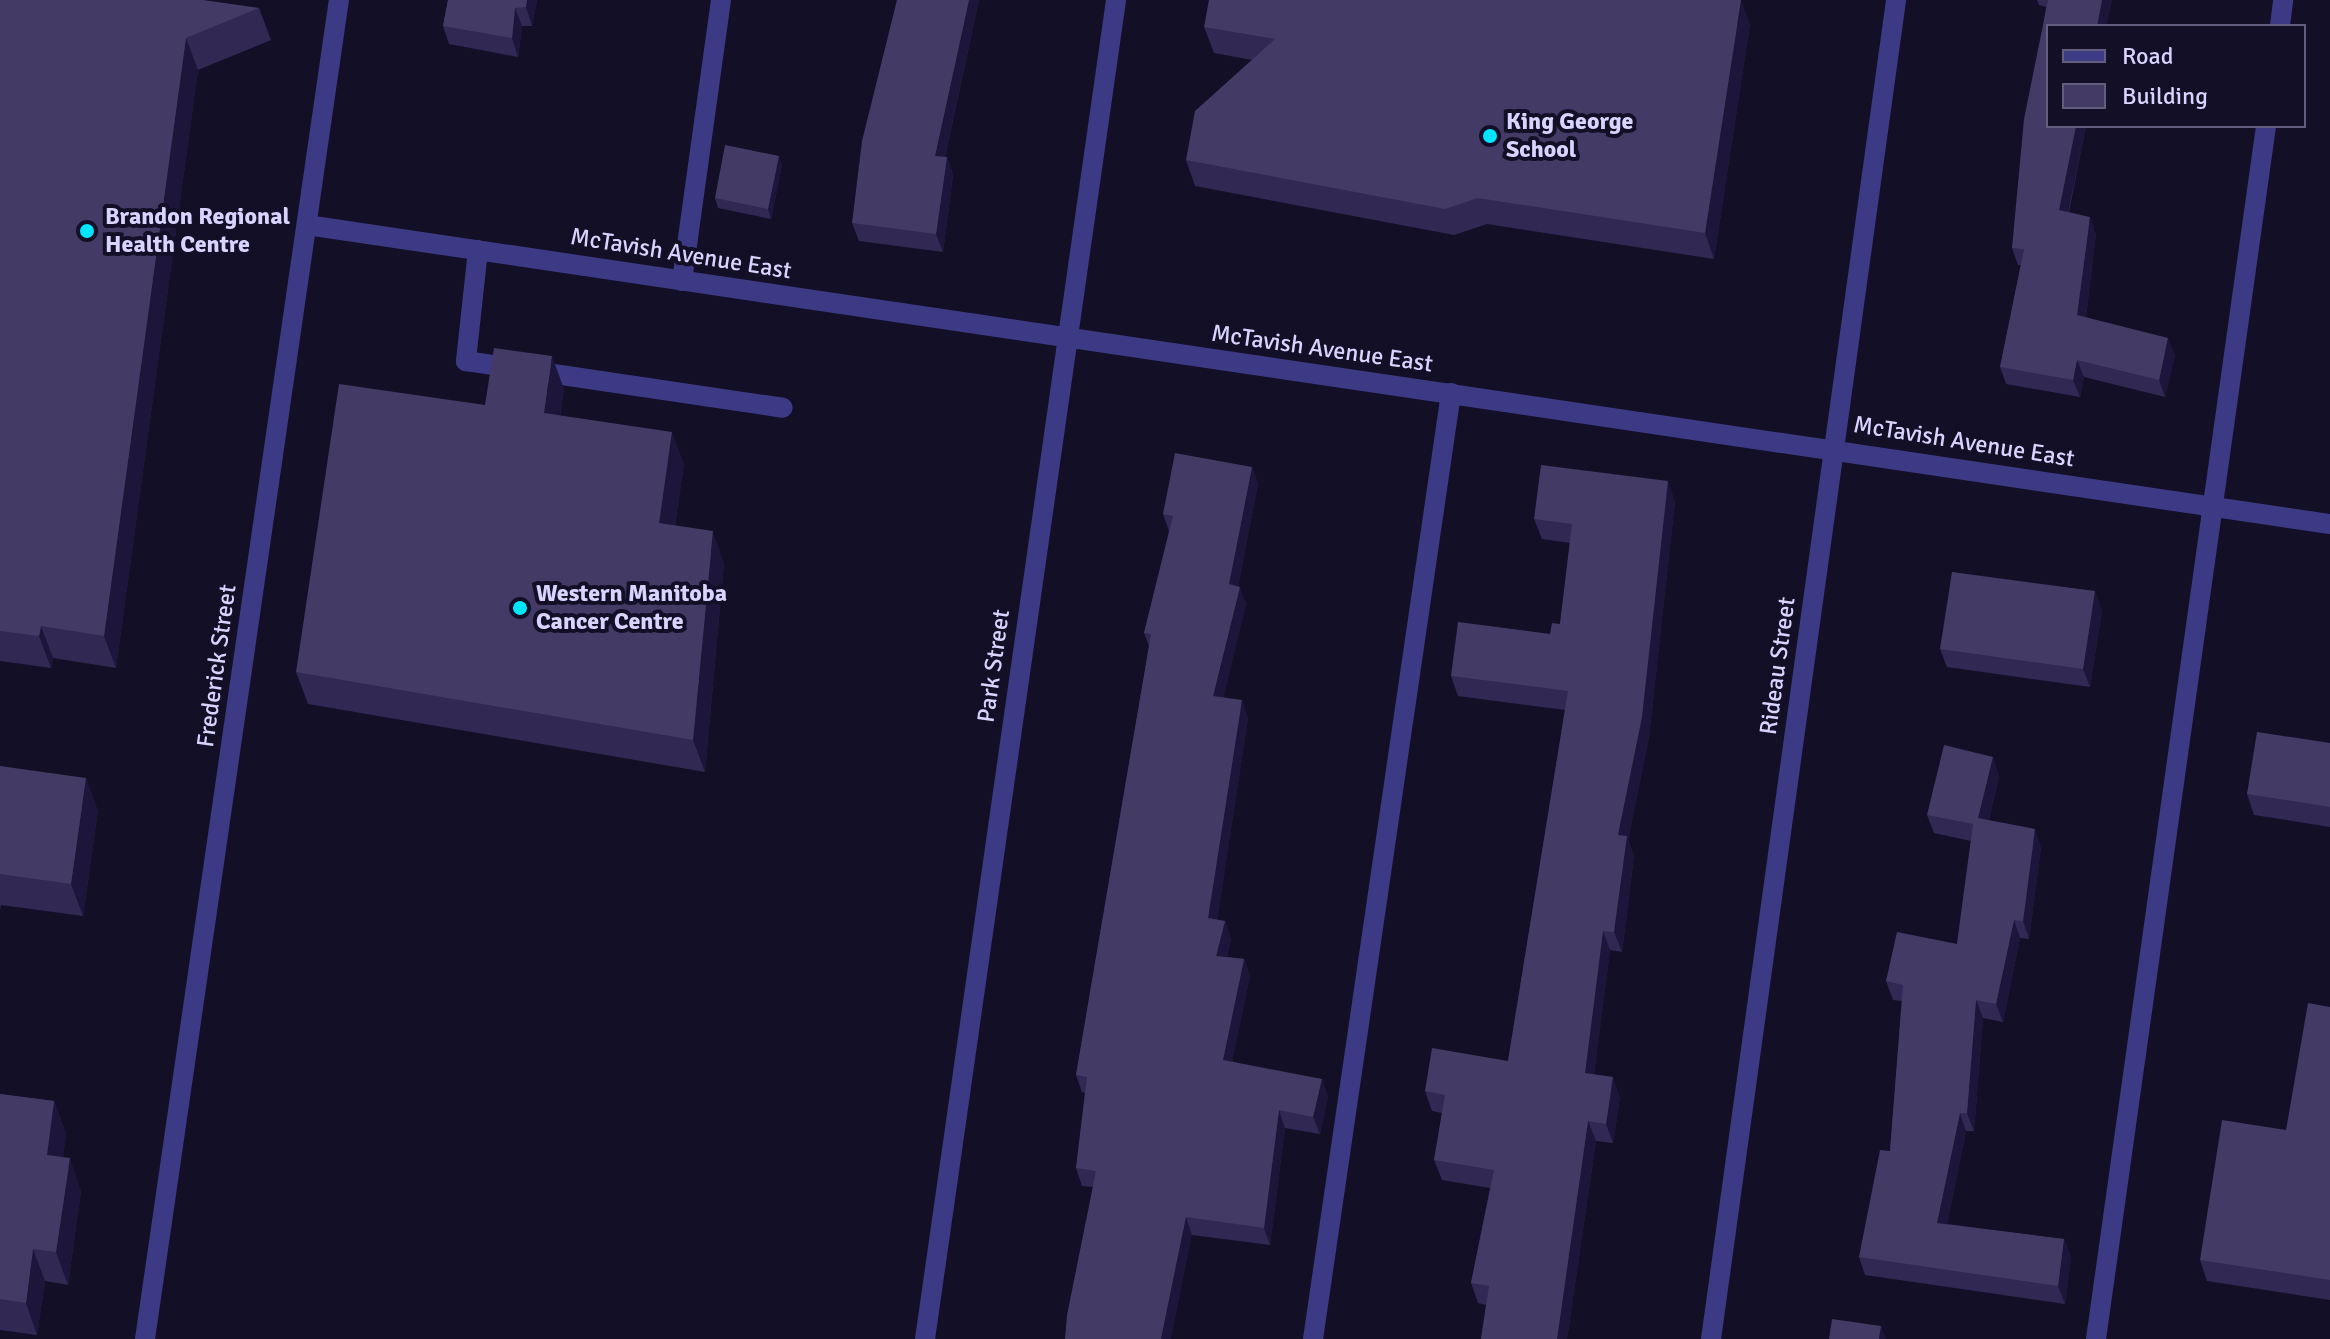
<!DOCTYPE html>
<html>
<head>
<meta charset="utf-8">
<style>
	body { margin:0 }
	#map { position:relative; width:2330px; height:1339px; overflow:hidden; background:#130f26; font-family:Signika,sans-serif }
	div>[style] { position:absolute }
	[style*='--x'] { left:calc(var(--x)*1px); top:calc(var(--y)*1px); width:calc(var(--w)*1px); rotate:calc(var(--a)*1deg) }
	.service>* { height:20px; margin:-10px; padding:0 10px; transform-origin:10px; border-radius:10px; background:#3d3a85 }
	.minor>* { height:20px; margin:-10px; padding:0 10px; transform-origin:10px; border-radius:10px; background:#3d3a85 }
	.wall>* { inset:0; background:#312854 }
	.shaded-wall>* { inset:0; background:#1d163a }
	.building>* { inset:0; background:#433a66 }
	.dots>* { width:22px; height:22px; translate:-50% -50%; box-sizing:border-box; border:4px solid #130f26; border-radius:50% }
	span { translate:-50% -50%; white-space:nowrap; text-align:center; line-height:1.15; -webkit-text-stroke:8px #130f26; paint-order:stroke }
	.poi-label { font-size:24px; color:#d9d4ff; font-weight:700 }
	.left { translate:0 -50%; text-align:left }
	.street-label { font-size:24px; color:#d9d4ff }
	.legend { position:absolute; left:2046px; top:24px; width:260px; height:104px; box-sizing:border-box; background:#130f26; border:2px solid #625e7d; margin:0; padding:10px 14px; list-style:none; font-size:24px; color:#d9d4ff }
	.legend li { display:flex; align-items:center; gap:16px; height:40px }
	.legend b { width:40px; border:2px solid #625e7d }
</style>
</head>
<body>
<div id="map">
	<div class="service">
		<i style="--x:2280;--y:26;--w:26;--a:-83"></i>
		<i style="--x:478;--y:250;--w:112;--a:96.2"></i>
		<i style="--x:466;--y:361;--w:320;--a:8.4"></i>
		<i style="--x:682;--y:281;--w:284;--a:-82.1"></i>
		<i style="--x:1313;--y:1339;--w:956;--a:-81.7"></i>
		<i style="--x:2096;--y:1339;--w:1225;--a:-82.02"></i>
	</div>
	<div class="minor">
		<i style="--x:307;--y:225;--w:2045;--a:8.41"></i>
		<i style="--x:145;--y:1339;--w:1353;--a:-81.76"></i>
		<i style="--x:925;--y:1339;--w:1353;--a:-81.88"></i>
		<i style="--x:1711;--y:1339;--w:1352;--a:-82.13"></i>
	</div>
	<div class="wall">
		<i style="clip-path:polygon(0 0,259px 8px,271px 40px,198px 70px,116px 668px,53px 658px,51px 668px,0 661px)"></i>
		<i style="clip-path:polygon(448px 0,537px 0,532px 26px,522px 26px,518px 57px,449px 44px,443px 26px)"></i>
		<i style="clip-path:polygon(897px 0,979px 0,945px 157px,947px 157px,953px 175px,943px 252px,859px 241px,852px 223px)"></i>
		<i style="clip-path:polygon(2037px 0,2112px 0,2106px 26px,2048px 26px,2048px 126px,2086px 126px,2069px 212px,2096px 234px,2086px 317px,2175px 355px,2165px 397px,2084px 377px,2080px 397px,2006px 384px,2000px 367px,2021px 265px,2018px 265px,2012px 248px,2046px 7px,2039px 5px)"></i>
		<i style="clip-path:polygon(1750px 24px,1714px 259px,1487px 224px,1454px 235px,1195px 186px,1186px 160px,1252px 60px,1214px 53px,1204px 27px)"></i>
		<i style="clip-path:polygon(782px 165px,771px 219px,718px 208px,715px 198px)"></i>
		<i style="clip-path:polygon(564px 389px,560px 416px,684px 464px,675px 525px,724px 563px,705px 772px,308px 704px,296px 672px,485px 405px)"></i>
		<i style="clip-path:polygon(1252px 467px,1258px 484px,1238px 586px,1246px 604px,1223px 697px,1248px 718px,1217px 920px,1225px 921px,1231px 939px,1227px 957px,1244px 959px,1250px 976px,1232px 1061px,1328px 1096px,1320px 1134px,1285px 1128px,1270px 1245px,1192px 1235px,1093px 1187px,1082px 1186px,1076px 1168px,1085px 1093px,1082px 1092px,1076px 1075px,1149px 646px,1144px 633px,1169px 531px,1163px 514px)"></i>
		<i style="clip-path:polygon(1675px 501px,1649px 737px,1628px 840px,1634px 856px,1622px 952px,1610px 950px,1594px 1074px,1620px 1097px,1613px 1143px,1596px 1141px,1567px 1339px,1481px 1339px,1486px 1305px,1478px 1303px,1471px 1283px,1490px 1188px,1442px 1180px,1434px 1160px,1442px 1113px,1432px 1111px,1425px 1091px,1508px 1061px,1565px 710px,1458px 696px,1451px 676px,1550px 634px,1560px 624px,1570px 543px,1542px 539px,1534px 519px)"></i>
		<i style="clip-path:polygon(2102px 610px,2090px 687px,1947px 667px,1940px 649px)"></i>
		<i style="clip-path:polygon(2330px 743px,2330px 827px,2254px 815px,2247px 794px)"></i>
		<i style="clip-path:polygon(0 766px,98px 810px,83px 916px,1px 905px,0 911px)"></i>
		<i style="clip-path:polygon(1999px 775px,1989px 820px,2041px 847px,2029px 939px,2020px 938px,2003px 1022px,1983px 1018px,1974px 1131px,1966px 1131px,1947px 1224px,2064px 1239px,2071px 1257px,2065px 1304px,1865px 1275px,1859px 1257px,1890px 1151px,1902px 1001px,1893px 1000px,1886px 981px,1957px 944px,1971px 841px,1934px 833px,1927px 815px)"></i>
		<i style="clip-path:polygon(2330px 1007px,2330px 1300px,2207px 1281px,2200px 1260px,2286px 1130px)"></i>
		<i style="clip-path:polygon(0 1094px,54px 1101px,66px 1134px,63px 1157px,81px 1191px,68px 1285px,45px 1281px,37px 1335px,0 1330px)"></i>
	</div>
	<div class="shaded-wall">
		<i style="clip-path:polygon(527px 0,537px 0,532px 26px,526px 7px)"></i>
		<i style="clip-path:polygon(969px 0,979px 0,941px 174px,935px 156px)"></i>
		<i style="clip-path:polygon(1741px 0,1750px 24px,1714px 259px,1705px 233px)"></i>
		<i style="clip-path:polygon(2102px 0,2112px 0,2106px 26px,2097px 26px)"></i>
		<i style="clip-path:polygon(515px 8px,522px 26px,518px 57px,512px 38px)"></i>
		<i style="clip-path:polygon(186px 38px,198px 70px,116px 668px,104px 636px)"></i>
		<i style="clip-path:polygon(2076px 126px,2086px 126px,2065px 227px,2059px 210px)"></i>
		<i style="clip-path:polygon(779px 156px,782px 165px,771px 219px,768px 209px)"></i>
		<i style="clip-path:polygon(947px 157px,953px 175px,943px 252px,936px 234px)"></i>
		<i style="clip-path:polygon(2090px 217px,2096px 234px,2084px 332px,2077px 315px)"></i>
		<i style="clip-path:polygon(2168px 338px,2175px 355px,2165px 397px,2159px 380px)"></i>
		<i style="clip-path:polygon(552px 356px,564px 389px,555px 445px,544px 413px)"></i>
		<i style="clip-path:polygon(2077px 360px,2084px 377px,2080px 397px,2073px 380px)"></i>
		<i style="clip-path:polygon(672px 432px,684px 464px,670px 555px,659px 523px)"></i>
		<i style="clip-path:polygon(1252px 467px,1258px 484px,1235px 602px,1229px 584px)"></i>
		<i style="clip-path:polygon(1668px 481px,1675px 501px,1649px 737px,1628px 840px,1634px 856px,1622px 952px,1614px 932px,1618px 835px)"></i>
		<i style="clip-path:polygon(713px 531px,724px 563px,705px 772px,693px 740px)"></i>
		<i style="clip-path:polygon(1240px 587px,1246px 604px,1220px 713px,1213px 696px)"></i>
		<i style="clip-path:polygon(2095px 591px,2102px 610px,2090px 687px,2083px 669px)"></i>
		<i style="clip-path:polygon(41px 626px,53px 658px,51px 668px,39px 636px)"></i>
		<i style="clip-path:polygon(1242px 700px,1248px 718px,1215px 936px,1208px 918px)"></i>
		<i style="clip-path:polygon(1993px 757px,1999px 775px,1985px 836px,1978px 818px)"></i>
		<i style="clip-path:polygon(86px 778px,98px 810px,83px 916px,71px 884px)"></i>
		<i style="clip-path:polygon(2035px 829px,2041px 847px,2029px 939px,2023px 921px)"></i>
		<i style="clip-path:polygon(2014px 920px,2020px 938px,2003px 1022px,1996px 1004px)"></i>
		<i style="clip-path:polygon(1225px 921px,1231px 939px,1223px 973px,1216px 956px)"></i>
		<i style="clip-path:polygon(1603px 931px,1610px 950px,1592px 1093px,1585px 1073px)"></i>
		<i style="clip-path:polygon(1244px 959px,1250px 976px,1229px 1077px,1223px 1060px)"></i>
		<i style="clip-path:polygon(1976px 1000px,1983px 1018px,1974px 1131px,1967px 1113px)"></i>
		<i style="clip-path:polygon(1613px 1077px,1620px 1097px,1613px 1143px,1606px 1124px)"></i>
		<i style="clip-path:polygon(1322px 1079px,1328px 1096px,1320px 1134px,1313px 1117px)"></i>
		<i style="clip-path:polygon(54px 1101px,66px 1134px,59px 1187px,47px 1155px)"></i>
		<i style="clip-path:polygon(1279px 1110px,1285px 1128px,1270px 1245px,1264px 1228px)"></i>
		<i style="clip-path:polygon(1960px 1113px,1966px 1131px,1944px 1241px,1937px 1223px)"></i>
		<i style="clip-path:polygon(1588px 1121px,1596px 1141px,1567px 1339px,1557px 1339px)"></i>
		<i style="clip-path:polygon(70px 1158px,81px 1191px,68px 1285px,56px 1252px)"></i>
		<i style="clip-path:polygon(1186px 1217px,1192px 1235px,1171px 1339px,1161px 1339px)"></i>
		<i style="clip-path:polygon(2064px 1239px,2071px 1257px,2065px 1304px,2058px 1286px)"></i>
		<i style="clip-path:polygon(33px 1249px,45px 1281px,37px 1335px,26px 1303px)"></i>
		<i style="clip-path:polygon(1881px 1326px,1886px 1339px,1879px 1339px)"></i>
	</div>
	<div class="building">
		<i style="clip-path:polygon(0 0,203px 0,259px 8px,186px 38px,104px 636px,41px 626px,39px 636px,0 631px)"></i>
		<i style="clip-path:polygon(448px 0,527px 0,526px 7px,515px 8px,512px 38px,443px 26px)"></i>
		<i style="clip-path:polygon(897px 0,969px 0,935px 156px,947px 157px,936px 234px,852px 223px,862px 141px)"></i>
		<i style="clip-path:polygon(1209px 0,1741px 0,1705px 233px,1478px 198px,1445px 209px,1186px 160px,1195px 111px,1275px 39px,1204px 27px)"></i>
		<i style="clip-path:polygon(2048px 0,2102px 0,2097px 26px,2048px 26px,2048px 126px,2076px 126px,2059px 210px,2090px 217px,2077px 315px,2168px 338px,2159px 380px,2077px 360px,2073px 380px,2000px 367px,2024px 249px,2012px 248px,2024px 119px)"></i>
		<i style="clip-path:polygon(725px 145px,779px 156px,768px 209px,715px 198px)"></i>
		<i style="clip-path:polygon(494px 348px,552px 356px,544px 413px,672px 432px,659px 523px,713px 531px,693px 740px,296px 672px,339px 384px,485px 405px)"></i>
		<i style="clip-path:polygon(1175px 453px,1252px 467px,1229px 584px,1240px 587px,1213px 696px,1242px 700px,1208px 918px,1225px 921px,1216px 956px,1244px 959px,1223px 1060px,1322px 1079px,1313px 1117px,1279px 1110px,1264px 1228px,1186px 1217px,1161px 1339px,1065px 1339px,1067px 1315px,1096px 1171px,1076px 1168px,1087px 1077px,1076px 1075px,1151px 634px,1144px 633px,1173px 516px,1163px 514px)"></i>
		<i style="clip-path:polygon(1541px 465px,1668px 481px,1642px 717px,1618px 835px,1627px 836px,1614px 932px,1603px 931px,1585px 1073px,1613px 1077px,1606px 1124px,1588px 1121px,1557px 1339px,1481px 1339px,1489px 1286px,1471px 1283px,1494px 1170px,1434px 1160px,1445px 1095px,1425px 1091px,1432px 1048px,1508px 1061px,1568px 691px,1451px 676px,1458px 622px,1550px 634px,1552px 623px,1560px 624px,1572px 524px,1534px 519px)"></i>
		<i style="clip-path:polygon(1952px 572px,2095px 591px,2083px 669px,1940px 649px)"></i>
		<i style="clip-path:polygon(2257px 732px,2330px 743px,2330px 807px,2247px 794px)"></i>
		<i style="clip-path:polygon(1944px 745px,1993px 757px,1978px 818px,2035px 829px,2023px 921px,2014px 920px,1996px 1004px,1976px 1000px,1967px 1113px,1960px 1113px,1937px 1223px,2064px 1239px,2058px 1286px,1859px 1257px,1880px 1150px,1890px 1151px,1903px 985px,1886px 981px,1897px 932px,1957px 944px,1973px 824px,1927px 815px)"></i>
		<i style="clip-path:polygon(0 766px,86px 778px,71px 884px,0 874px)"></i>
		<i style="clip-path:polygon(2308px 1003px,2330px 1007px,2330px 1280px,2200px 1260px,2222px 1120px,2286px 1130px)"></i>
		<i style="clip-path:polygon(0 1094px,54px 1101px,47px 1155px,70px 1158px,56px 1252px,33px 1249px,26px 1303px,0 1299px)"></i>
		<i style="clip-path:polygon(1832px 1319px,1881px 1326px,1879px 1339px,1829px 1339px)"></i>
	</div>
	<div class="dots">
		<i style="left:1490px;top:136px;background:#00e5ff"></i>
		<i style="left:87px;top:231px;background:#00e5ff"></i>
		<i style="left:520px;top:608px;background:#00e5ff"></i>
	</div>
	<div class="poi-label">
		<span class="left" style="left:1506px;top:136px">King George<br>School</span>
		<span class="left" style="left:105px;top:231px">Brandon Regional<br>Health Centre</span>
		<span class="left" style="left:536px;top:608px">Western Manitoba<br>Cancer Centre</span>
	</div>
	<div class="street-label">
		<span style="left:681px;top:254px;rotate:9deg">McTavish Avenue East</span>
		<span style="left:1322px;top:349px;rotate:8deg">McTavish Avenue East</span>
		<span style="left:1964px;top:442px;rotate:9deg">McTavish Avenue East</span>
		<span style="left:217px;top:666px;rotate:-82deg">Frederick Street</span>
		<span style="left:994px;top:666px;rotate:-82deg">Park Street</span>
		<span style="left:1778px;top:666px;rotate:-82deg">Rideau Street</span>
	</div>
	<ul class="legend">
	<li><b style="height:10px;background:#3d3a85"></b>Road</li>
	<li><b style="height:22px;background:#433a66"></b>Building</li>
	</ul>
</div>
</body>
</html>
